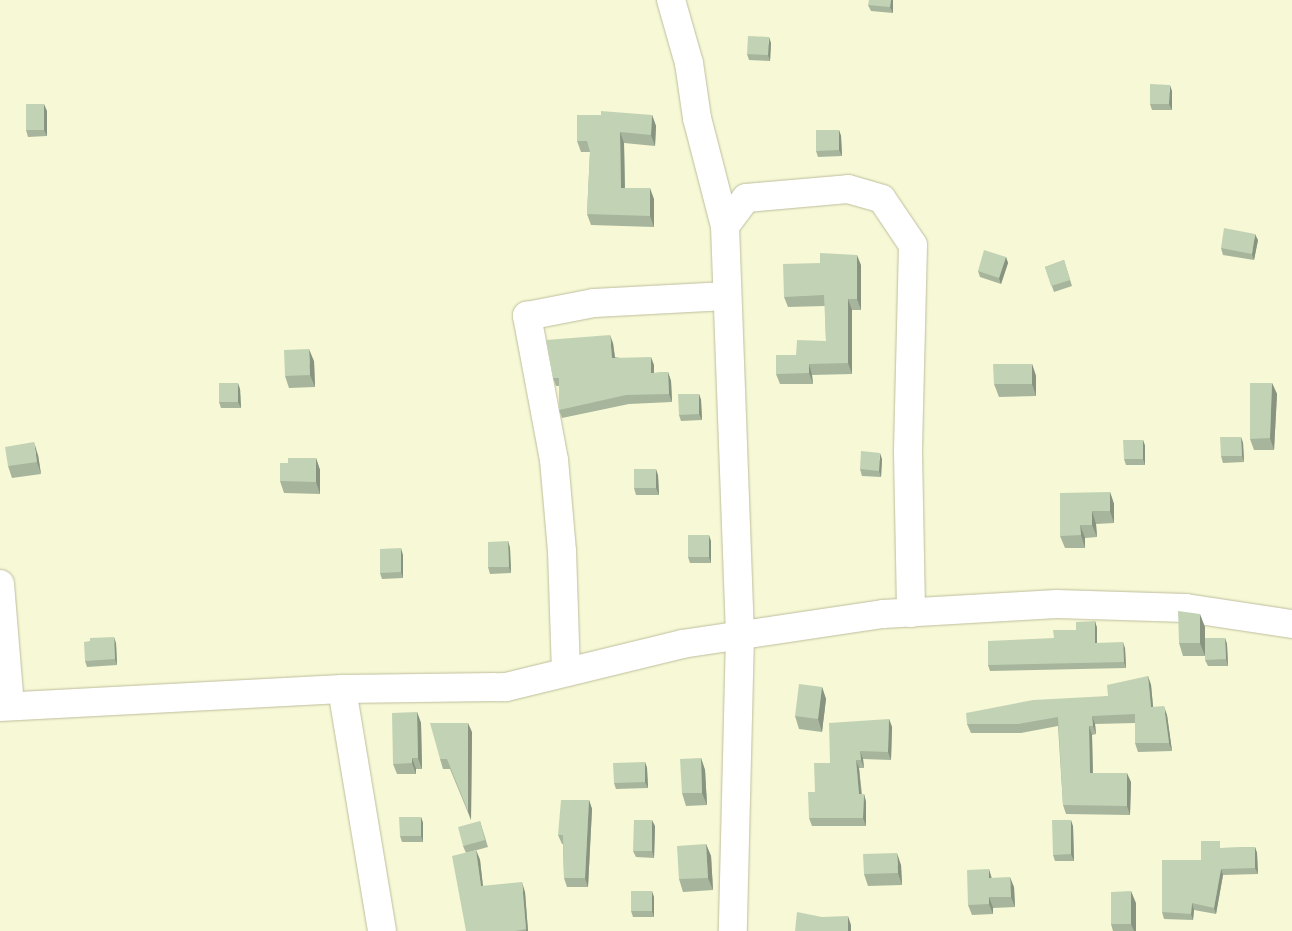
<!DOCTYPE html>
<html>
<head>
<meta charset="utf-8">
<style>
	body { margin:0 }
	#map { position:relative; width:1292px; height:931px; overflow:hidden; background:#f7f8d6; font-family:"Alegreya Sans",sans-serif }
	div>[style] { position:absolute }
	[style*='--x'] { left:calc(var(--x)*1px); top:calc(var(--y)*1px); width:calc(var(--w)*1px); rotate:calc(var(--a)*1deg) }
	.roads { filter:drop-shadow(0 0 1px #bebe9d) drop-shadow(0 0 1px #bebe9d) }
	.minor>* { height:28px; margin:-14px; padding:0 14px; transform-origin:14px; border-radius:14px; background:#fff }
	.wall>* { inset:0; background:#a7b59c }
	.shaded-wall>* { inset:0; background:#88947f }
	.building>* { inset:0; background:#c2d3b5 }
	span { translate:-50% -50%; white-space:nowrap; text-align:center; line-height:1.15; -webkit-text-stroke:4px #fff; paint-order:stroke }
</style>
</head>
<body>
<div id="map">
	<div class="roads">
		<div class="minor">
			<i style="--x:671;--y:0;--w:66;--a:74.1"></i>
			<i style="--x:689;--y:63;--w:56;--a:81.7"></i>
			<i style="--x:697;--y:118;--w:112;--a:75.5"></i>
			<i style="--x:725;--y:226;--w:409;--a:87.9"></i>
			<i style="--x:740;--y:635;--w:296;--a:91.4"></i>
			<i style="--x:725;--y:226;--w:35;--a:-53"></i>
			<i style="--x:746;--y:198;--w:102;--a:-5"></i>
			<i style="--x:848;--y:189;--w:35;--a:16"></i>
			<i style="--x:882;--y:199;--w:55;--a:56"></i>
			<i style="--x:913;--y:245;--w:208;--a:91.4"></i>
			<i style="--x:908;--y:453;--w:160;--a:88.9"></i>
			<i style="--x:0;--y:584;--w:122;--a:85.3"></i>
			<i style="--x:566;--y:672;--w:121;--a:-91.9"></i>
			<i style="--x:562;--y:551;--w:91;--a:-95"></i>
			<i style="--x:554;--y:460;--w:147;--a:-100.6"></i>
			<i style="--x:527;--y:316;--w:68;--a:-11"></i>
			<i style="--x:594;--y:303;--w:133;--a:-3"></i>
			<i style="--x:342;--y:689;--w:245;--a:80.6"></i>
			<i style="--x:0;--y:707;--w:342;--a:-3"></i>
			<i style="--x:342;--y:689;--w:164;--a:-0.7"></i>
			<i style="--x:506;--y:687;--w:181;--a:-13.7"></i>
			<i style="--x:682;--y:644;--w:203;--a:-8.5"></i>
			<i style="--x:883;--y:614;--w:174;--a:-3.3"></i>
			<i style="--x:1057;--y:604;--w:129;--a:1.8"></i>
			<i style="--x:1186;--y:608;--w:107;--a:8.6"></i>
		</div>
	</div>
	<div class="wall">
		<i style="clip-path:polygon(893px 0,893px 13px,871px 11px,868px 5px)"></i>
		<i style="clip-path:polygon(771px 43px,770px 61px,749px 60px,747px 54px)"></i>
		<i style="clip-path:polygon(1172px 91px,1172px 110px,1152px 110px,1150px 104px)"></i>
		<i style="clip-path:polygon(47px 111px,47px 136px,28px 137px,26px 130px)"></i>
		<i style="clip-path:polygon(652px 115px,656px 126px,655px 146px,624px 143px,625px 188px,654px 199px,654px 227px,591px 225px,587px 214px,590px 152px,581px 152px,577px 141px)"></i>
		<i style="clip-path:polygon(839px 130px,841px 136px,842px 156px,818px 157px,816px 151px)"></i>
		<i style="clip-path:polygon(1258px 240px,1254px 260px,1223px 255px,1221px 248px)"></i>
		<i style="clip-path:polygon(1006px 257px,1008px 263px,1001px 284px,980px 277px,978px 271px)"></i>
		<i style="clip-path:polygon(1064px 260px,1072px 286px,1054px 292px,1045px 267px)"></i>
		<i style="clip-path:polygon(861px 265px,861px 310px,852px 310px,852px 374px,812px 375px,813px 384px,780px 384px,776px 374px,796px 355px,826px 341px,825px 306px,788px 307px,784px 297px)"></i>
		<i style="clip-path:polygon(613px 343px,615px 357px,654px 365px,654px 373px,668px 372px,671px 381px,672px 402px,629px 404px,562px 418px,559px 410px,559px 386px,556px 386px,553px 378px)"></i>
		<i style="clip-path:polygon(314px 361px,315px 387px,289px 388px,285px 376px)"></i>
		<i style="clip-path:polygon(1032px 364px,1036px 376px,1036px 396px,999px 397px,994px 384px)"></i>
		<i style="clip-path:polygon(1272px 383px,1277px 394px,1274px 450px,1254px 450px,1250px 439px)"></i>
		<i style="clip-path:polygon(240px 389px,241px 408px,221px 408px,219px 402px)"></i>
		<i style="clip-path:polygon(699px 394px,701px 400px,702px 420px,681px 421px,679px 415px)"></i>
		<i style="clip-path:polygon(1241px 437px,1243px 443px,1244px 462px,1223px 463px,1221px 456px)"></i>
		<i style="clip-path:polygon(1143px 440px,1145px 446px,1145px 465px,1126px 465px,1124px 459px)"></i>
		<i style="clip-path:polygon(38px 455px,41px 474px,12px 478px,8px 466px)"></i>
		<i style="clip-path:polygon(316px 458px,320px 470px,320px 494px,284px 493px,280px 481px,288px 463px)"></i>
		<i style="clip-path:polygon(882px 459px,881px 477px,862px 476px,860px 469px)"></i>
		<i style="clip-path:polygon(658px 475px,659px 495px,636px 495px,634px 488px)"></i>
		<i style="clip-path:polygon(1110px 492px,1114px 504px,1114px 523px,1096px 524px,1097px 537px,1085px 538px,1085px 548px,1065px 548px,1060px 536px)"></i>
		<i style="clip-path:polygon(508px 541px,510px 548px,511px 573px,490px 574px,488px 567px)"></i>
		<i style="clip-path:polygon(711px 541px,711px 563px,690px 563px,688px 557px)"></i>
		<i style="clip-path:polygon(403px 555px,403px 578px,382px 579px,380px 573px)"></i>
		<i style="clip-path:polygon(1095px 621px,1097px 628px,1097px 643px,1125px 648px,1126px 668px,990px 671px,988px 665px,1076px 630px)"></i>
		<i style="clip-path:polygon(1205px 627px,1205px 656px,1183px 656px,1179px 643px)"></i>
		<i style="clip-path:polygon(1225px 638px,1227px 644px,1228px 666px,1208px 666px,1205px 660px)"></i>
		<i style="clip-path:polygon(116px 643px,117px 665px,87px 667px,85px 661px)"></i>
		<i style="clip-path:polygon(1148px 676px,1151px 685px,1153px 707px,1167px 715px,1172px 751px,1138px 752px,1135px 743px,1135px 723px,1095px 724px,1096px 734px,1092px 735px,1093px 773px,1131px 782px,1130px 815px,1066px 814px,1063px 805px,1058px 726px,1021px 733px,971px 733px,967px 724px,1108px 696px)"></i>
		<i style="clip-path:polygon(822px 687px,826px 699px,822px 732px,799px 729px,795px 716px)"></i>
		<i style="clip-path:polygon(417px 712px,421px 723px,422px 769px,416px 769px,416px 774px,397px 774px,393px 764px)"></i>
		<i style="clip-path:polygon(889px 719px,892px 727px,891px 760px,863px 759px,864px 768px,859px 768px,862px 794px,864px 794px,866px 802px,866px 826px,812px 826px,809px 818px,815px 792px,830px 763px)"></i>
		<i style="clip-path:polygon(472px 732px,471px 820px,450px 769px,443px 769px,440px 759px)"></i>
		<i style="clip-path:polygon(701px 758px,705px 770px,707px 805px,686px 806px,682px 793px)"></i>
		<i style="clip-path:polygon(645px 762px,647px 768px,648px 788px,616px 789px,614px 783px)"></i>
		<i style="clip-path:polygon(589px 800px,592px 809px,588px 887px,567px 887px,564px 878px,563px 844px,562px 844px,558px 835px)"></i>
		<i style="clip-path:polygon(421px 817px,423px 823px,423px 842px,402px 842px,400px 836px)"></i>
		<i style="clip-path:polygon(480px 821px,488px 847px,466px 853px,463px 846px)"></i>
		<i style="clip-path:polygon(655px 826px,654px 858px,636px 857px,633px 851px)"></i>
		<i style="clip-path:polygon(1073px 826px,1074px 861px,1055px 861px,1053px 855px)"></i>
		<i style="clip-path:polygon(706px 844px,711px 856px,713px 890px,683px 892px,679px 879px)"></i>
		<i style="clip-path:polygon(1255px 847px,1257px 853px,1258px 874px,1223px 875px,1216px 914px,1194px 910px,1193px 920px,1164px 919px,1162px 912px,1201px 860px,1222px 848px)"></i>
		<i style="clip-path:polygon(476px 850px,480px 860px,483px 886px,525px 892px,528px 931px,466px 931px)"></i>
		<i style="clip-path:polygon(901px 865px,902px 885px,868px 886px,864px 874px)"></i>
		<i style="clip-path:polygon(992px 878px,1014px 887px,1015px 907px,993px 908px,993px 914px,972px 915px,968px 905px)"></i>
		<i style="clip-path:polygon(654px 897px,654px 917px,633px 917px,631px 911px)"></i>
		<i style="clip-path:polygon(1136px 903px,1136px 931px,1113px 931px,1111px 924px)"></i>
	</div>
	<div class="shaded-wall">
		<i style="clip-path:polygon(891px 0,893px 0,893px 13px,890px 7px)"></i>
		<i style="clip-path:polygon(769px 37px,771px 43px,770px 61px,768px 55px)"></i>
		<i style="clip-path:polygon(1170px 85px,1172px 91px,1172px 110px,1169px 104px)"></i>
		<i style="clip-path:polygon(44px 104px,47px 111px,47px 136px,44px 130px)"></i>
		<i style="clip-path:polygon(652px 115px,656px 126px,655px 146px,651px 135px)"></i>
		<i style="clip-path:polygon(839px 130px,841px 136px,842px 156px,839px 150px)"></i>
		<i style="clip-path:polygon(620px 132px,624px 143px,625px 198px,621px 188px)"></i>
		<i style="clip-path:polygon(650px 188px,654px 199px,654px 227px,650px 216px)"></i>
		<i style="clip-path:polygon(1255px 234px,1258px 240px,1254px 260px,1252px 254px)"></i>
		<i style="clip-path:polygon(857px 255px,861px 265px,861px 310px,857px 299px)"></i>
		<i style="clip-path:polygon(1006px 257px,1008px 263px,1001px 284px,999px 278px)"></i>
		<i style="clip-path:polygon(848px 299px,852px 310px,852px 374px,848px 363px)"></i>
		<i style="clip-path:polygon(610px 335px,613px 343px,616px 366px,612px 358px)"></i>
		<i style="clip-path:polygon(309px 349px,314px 361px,315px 387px,310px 375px)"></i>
		<i style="clip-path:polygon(651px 357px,654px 365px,654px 381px,651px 373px)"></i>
		<i style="clip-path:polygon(809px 364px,812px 375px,813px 384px,809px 373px)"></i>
		<i style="clip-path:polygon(1032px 364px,1036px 376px,1036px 396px,1032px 384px)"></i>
		<i style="clip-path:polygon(668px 372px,671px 381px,672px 402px,669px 394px)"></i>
		<i style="clip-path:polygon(238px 383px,240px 389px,241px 408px,238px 402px)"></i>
		<i style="clip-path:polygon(1272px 383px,1277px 394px,1274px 450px,1270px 438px)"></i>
		<i style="clip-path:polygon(699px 394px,701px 400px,702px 420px,699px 414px)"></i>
		<i style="clip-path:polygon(1241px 437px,1243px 443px,1244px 462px,1242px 456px)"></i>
		<i style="clip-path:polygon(1143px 440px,1145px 446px,1145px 465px,1143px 459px)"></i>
		<i style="clip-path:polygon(34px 442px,38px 455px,41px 474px,37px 462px)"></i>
		<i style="clip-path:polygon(880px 453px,882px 459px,881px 477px,879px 471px)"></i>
		<i style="clip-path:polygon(316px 458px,320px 470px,320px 494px,316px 482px)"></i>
		<i style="clip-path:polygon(656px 469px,658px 475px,659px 495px,656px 488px)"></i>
		<i style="clip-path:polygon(1110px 492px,1114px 504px,1114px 523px,1110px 511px)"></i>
		<i style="clip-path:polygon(1092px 511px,1096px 524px,1097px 537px,1092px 525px)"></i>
		<i style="clip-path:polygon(1080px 525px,1085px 538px,1085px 548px,1081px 535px)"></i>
		<i style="clip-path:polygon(709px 535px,711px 541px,711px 563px,709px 557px)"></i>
		<i style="clip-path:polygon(508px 541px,510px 548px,511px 573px,509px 567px)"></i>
		<i style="clip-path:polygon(401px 548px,403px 555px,403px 578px,401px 572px)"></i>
		<i style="clip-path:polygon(1200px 614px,1205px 627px,1205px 656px,1200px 643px)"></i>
		<i style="clip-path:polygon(1095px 621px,1097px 628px,1097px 649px,1095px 643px)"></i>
		<i style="clip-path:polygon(114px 637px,116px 643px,117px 665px,115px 659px)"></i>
		<i style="clip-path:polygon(1225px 638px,1227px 644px,1228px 666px,1226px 659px)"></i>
		<i style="clip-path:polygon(1123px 642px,1125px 648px,1126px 668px,1124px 662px)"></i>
		<i style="clip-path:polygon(1148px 676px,1151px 685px,1154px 716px,1151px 707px)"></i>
		<i style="clip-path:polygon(822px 687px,826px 699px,822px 732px,818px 719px)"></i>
		<i style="clip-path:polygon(1164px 706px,1167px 715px,1172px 751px,1169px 743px)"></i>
		<i style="clip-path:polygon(417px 712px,421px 723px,422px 769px,418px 758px)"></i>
		<i style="clip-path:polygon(1092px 716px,1095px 724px,1096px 734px,1093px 726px)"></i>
		<i style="clip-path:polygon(889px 719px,892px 727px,891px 760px,888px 752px)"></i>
		<i style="clip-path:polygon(468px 723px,472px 732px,471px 820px,468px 811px)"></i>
		<i style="clip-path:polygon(1089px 726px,1092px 735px,1093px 782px,1090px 773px)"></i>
		<i style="clip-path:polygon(860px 751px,863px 759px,864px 768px,861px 760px)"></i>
		<i style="clip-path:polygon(412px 758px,416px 769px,416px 774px,412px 763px)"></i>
		<i style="clip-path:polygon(701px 758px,705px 770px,707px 805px,702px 793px)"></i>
		<i style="clip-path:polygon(856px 760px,859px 768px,862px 802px,859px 794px)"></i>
		<i style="clip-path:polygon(645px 762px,647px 768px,648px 788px,645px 782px)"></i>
		<i style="clip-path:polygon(1127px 773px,1131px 782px,1130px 815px,1127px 806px)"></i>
		<i style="clip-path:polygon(864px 794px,866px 802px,866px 826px,863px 818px)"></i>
		<i style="clip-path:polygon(589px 800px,592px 809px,588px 887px,585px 878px)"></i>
		<i style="clip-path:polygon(421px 817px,423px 823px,423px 842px,421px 836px)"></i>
		<i style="clip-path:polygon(652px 820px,655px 826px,654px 858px,652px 851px)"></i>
		<i style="clip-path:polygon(1071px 820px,1073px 826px,1074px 861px,1071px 854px)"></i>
		<i style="clip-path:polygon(706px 844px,711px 856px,713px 890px,708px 878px)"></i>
		<i style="clip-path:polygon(1255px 847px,1257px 853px,1258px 874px,1255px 868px)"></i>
		<i style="clip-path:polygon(476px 850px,480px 860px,484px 896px,481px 886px)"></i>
		<i style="clip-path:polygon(897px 853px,901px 865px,902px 885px,898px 873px)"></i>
		<i style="clip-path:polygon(989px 869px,992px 879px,989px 878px)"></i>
		<i style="clip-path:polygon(1221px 869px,1223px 875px,1216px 914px,1214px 908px)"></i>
		<i style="clip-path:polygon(1010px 877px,1014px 887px,1015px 907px,1011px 897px)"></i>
		<i style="clip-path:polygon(522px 882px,525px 892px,528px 931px,526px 931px,526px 929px)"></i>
		<i style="clip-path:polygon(652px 891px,654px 897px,654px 917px,652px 911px)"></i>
		<i style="clip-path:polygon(1131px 891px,1136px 903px,1136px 931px,1134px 931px,1131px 924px)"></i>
		<i style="clip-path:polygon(989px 897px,993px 908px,993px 914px,989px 904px)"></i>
		<i style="clip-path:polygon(1192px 903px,1194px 910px,1193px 920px,1191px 914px)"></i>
		<i style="clip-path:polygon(848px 916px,851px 925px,851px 931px,848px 931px)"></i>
	</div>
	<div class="building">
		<i style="clip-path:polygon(869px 0,891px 0,890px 7px,868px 5px)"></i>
		<i style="clip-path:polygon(748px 36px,769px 37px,768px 55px,747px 54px)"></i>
		<i style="clip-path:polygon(1150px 84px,1170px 85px,1169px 104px,1150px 104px)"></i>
		<i style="clip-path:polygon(26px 104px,44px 104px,44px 130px,26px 130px)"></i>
		<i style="clip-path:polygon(601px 111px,652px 115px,651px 135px,620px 132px,621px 188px,650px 188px,650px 216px,587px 214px,590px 152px,587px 141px,577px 141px,577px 115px,601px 115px)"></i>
		<i style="clip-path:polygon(816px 130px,839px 130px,839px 150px,816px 151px)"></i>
		<i style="clip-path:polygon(1224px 228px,1255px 234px,1252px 254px,1221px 248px)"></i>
		<i style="clip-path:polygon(984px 250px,1006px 257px,999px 278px,978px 271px)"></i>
		<i style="clip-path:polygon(820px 253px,857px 255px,857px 299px,848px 299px,848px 363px,809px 364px,809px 373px,776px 374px,776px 355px,796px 355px,797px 340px,826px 341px,824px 295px,784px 297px,783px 264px,820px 263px)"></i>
		<i style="clip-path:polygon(1064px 260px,1070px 280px,1051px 286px,1045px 267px)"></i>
		<i style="clip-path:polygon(610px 335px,612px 358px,651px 357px,651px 373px,668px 372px,669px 394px,626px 395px,559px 410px,559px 378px,553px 378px,546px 340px)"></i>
		<i style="clip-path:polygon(309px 349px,310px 375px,285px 376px,284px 350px)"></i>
		<i style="clip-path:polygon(993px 364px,1032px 364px,1032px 384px,994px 384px)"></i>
		<i style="clip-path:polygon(219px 383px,238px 383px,238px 402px,219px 402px)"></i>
		<i style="clip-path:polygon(1250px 383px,1272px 383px,1270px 438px,1250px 439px)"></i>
		<i style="clip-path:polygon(678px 394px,699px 394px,699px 414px,679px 415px)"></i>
		<i style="clip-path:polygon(1220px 437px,1241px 437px,1242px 456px,1221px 456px)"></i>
		<i style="clip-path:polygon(1123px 440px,1143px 440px,1143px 459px,1124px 459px)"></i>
		<i style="clip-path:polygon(34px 442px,37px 462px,8px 466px,5px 447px)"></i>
		<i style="clip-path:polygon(861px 451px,880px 453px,879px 471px,860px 469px)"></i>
		<i style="clip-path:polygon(288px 458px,316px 458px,316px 482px,280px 481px,280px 463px,288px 463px)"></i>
		<i style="clip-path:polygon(634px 469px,656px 469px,656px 488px,634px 488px)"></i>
		<i style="clip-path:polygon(1110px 492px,1110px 511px,1092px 511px,1092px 525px,1080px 525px,1081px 535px,1060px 536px,1060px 493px)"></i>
		<i style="clip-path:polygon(688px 535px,709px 535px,709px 557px,688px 557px)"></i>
		<i style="clip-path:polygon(508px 541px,509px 567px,488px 567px,488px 542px)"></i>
		<i style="clip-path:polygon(401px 548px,401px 572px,380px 573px,380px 549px)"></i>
		<i style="clip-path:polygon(1178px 611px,1200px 614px,1200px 643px,1179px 643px)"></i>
		<i style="clip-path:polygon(1095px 621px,1095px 643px,1123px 642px,1124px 662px,988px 665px,988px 641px,1054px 638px,1053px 630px,1076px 630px,1076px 622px)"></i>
		<i style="clip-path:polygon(114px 637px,115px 659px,85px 661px,84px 642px,90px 641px,90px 638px)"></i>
		<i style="clip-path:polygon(1205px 638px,1225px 638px,1226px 659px,1205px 660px)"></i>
		<i style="clip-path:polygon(1148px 676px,1151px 707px,1164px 706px,1169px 743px,1135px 743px,1135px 714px,1092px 716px,1093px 726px,1089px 726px,1090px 773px,1127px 773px,1127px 806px,1063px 805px,1058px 717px,1018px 724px,967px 724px,966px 713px,1033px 700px,1108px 696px,1107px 685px)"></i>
		<i style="clip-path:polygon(799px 684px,822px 687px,818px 719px,795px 716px)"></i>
		<i style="clip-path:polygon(417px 712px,418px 758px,412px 758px,412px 763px,393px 764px,392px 713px)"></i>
		<i style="clip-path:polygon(889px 719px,888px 752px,860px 751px,861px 760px,856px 760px,859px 794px,864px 794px,863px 818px,809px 818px,808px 792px,815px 792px,814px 763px,830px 763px,829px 723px)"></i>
		<i style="clip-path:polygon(430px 723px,468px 723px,468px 811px,447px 759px,440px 759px)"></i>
		<i style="clip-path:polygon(701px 758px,702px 793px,682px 793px,680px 759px)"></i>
		<i style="clip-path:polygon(645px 762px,645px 782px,614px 783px,613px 763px)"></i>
		<i style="clip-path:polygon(561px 800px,589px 800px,585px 878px,564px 878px,563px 835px,558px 835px)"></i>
		<i style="clip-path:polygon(399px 817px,421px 817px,421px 836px,400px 836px)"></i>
		<i style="clip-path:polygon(634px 820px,652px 820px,652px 851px,633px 851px)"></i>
		<i style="clip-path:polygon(1052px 820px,1071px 820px,1071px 854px,1053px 855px)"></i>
		<i style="clip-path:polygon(480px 821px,485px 840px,463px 846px,458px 827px)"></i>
		<i style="clip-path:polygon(1201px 841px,1220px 841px,1220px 848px,1255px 847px,1255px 868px,1221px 869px,1214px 908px,1192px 903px,1191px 914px,1162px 912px,1162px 860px,1201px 860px)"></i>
		<i style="clip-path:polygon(706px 844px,708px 878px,679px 879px,677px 846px)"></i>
		<i style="clip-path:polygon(476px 850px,481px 886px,522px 882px,526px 929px,515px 931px,466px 931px,452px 856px)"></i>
		<i style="clip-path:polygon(897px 853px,898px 873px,864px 874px,863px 854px)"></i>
		<i style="clip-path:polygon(989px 869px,989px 878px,1010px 877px,1011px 897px,989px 897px,989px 904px,968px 905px,967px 870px)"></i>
		<i style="clip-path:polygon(631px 891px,652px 891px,652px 911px,631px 911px)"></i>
		<i style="clip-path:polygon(1131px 891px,1131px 924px,1111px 924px,1111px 892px)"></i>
		<i style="clip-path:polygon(797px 912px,822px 917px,848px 916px,848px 931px,795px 931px)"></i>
	</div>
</div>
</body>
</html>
